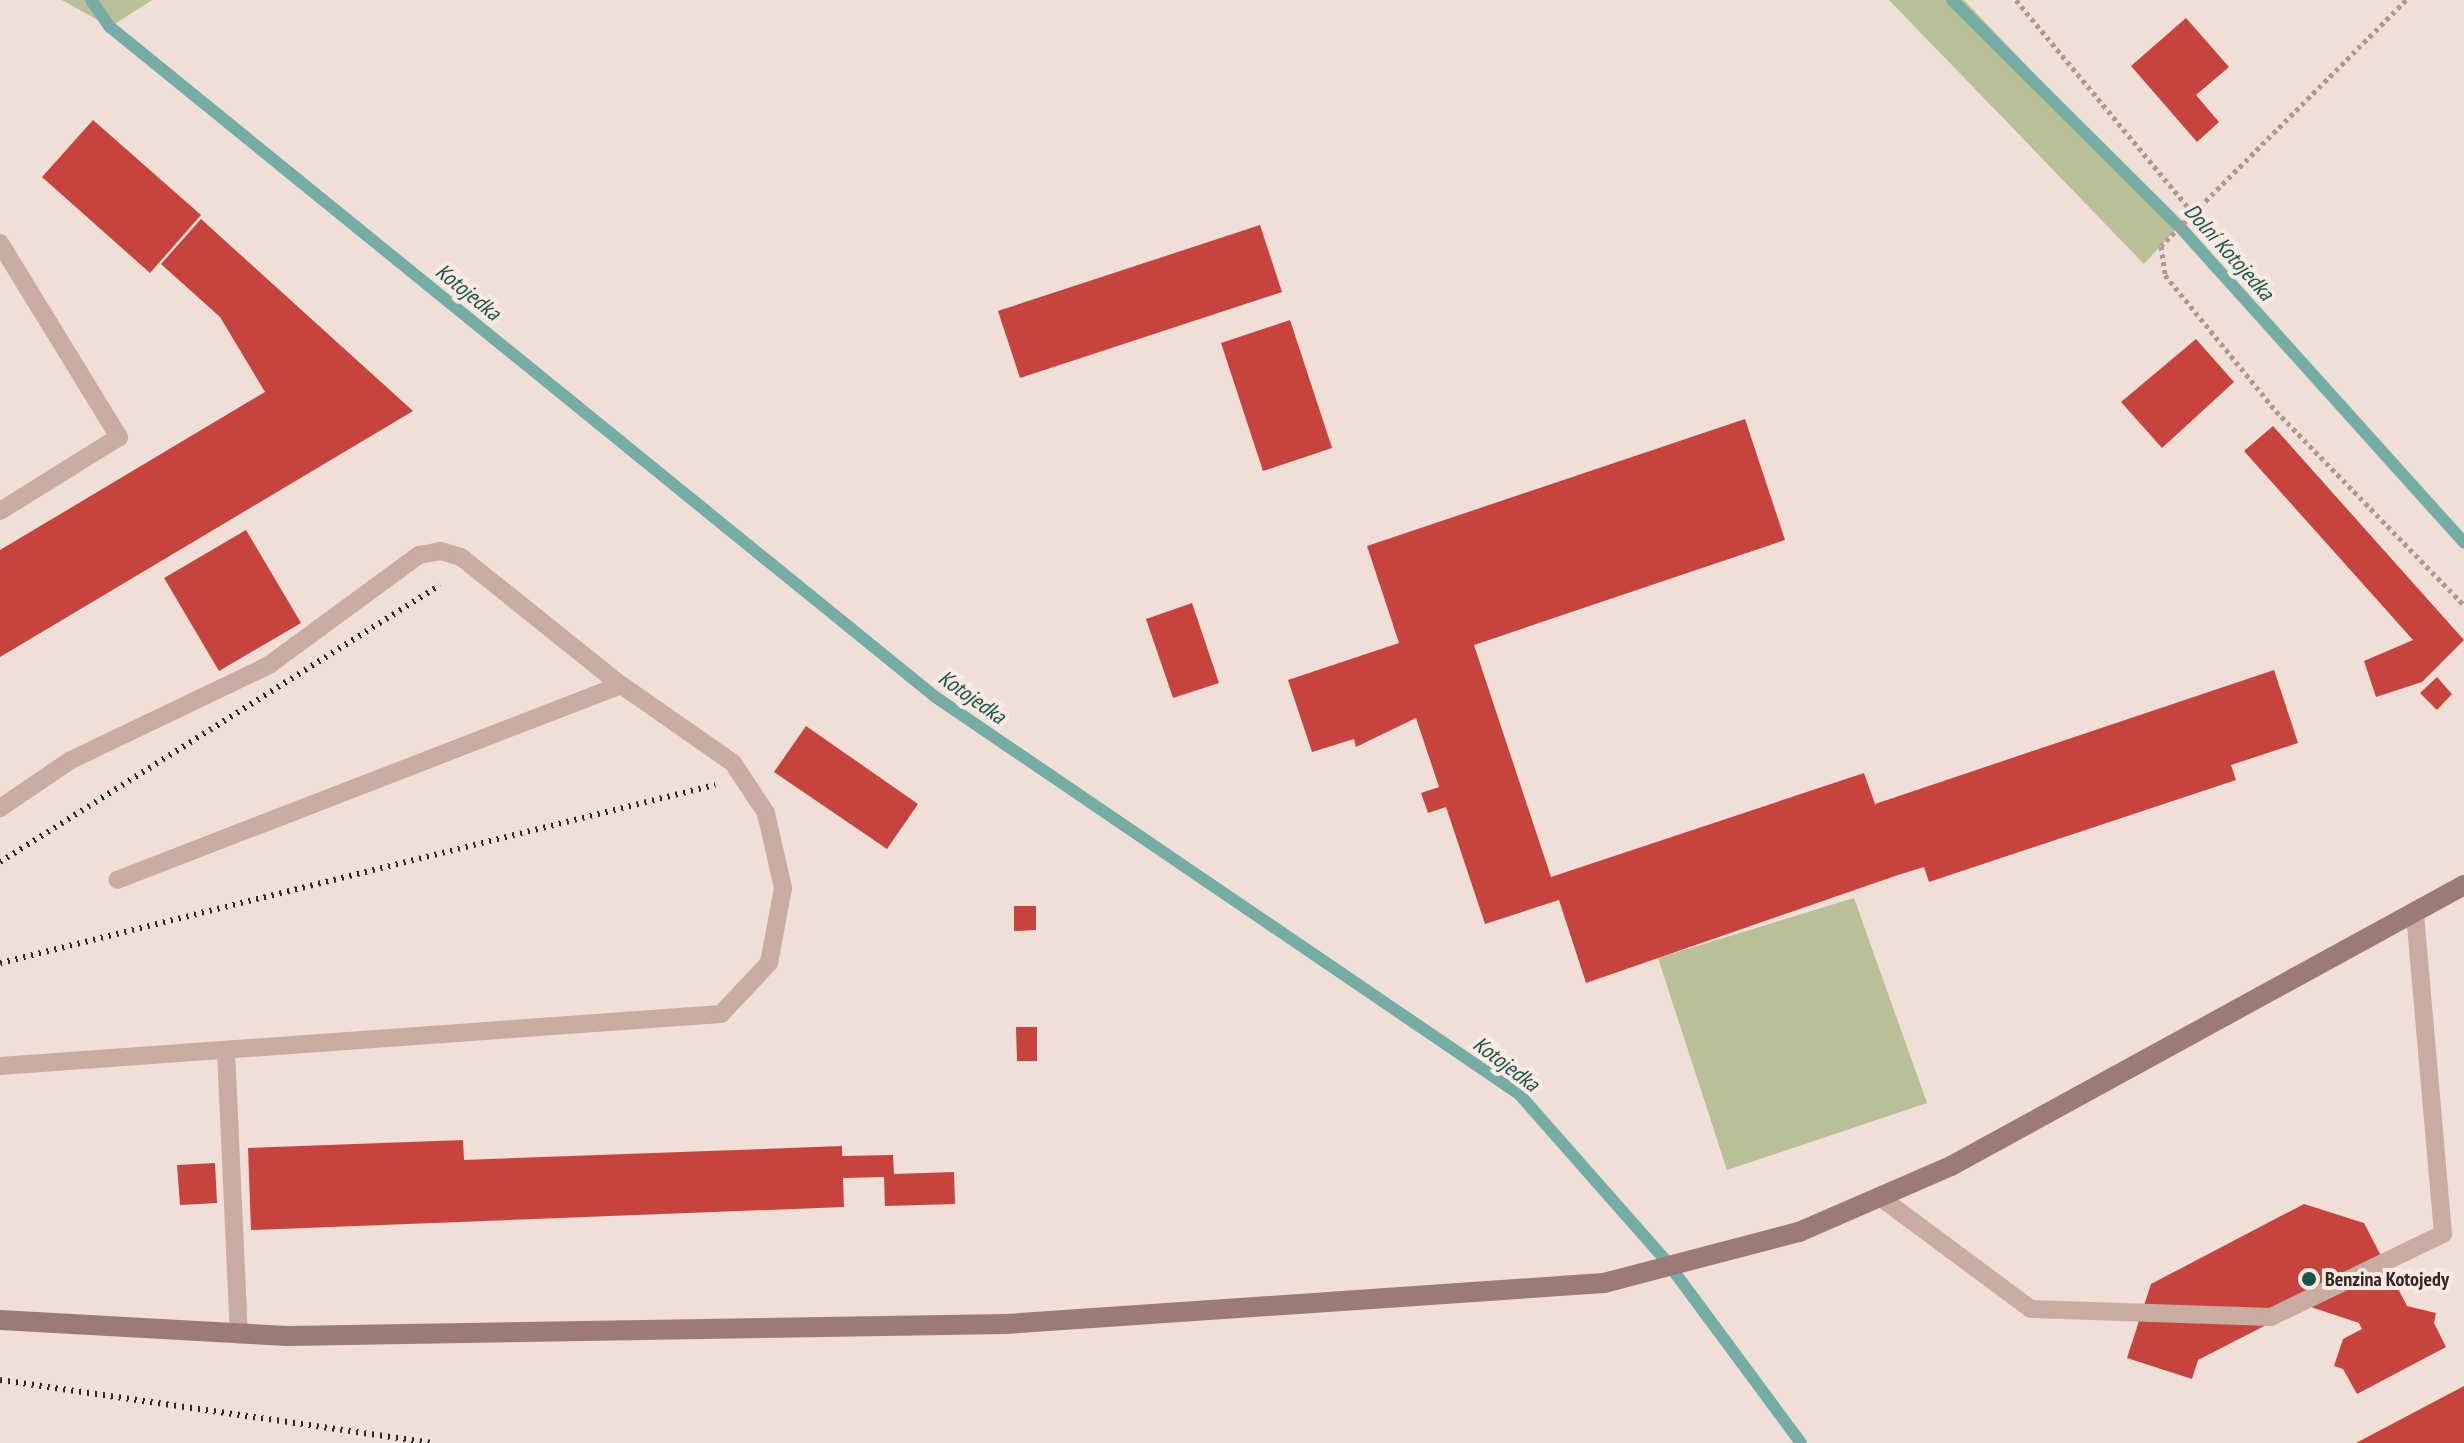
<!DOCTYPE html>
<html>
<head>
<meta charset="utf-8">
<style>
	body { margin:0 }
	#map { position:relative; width:2464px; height:1443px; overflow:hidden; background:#f0dfd6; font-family:"PT Sans Narrow",sans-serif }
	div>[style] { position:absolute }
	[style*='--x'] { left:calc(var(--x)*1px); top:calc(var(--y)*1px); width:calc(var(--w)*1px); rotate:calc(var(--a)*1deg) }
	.green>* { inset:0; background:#b9bf96 }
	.stream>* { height:12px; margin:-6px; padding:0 6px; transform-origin:6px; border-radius:6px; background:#75ada5 }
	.building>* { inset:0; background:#c7443e }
	.path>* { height:5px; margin-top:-2.5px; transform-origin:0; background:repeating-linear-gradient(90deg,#b4968d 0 4px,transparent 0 8px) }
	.lane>* { height:18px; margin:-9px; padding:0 9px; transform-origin:9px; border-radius:9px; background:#c8aca2 }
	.secondary>* { height:20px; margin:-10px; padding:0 10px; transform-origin:10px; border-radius:10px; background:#9b7b74 }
	.rail>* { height:6px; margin-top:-3px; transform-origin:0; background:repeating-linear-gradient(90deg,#332625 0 2px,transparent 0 8px) }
	.dots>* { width:22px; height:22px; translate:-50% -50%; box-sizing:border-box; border:4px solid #f9eae2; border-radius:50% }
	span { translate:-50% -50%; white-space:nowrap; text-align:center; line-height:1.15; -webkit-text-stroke:8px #f9eae2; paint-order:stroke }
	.poi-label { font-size:20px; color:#332625; font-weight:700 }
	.left { translate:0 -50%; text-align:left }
	.water-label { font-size:22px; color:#1b544c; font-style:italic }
</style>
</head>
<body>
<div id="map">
	<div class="green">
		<i style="clip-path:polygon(62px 0,152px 0,110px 27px)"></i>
		<i style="clip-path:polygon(1889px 0,1964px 0,2179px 226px,2144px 264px)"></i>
		<i style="clip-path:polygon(1854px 898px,1927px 1103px,1727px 1170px,1658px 958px)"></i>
	</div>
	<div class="stream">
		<i style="--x:91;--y:0;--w:33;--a:55"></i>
		<i style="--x:110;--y:27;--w:1061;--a:39.07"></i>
		<i style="--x:934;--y:696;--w:708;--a:34.23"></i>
		<i style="--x:1519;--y:1094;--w:224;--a:48.6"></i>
		<i style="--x:1667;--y:1262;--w:225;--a:53.5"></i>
		<i style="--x:1952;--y:0;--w:320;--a:44.9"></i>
		<i style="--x:2179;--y:226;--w:426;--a:48"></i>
	</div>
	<div class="building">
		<i style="clip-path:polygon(2186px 18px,2229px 67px,2196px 95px,2219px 122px,2197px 142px,2131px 66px)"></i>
		<i style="clip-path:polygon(93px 120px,201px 215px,150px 273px,42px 177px)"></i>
		<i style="clip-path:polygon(201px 219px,413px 411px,0 657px,0 550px,265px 392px,220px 317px,161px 264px)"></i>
		<i style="clip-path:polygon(1260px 225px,1282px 292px,1020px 378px,998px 311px)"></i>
		<i style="clip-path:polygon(1290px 320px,1332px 448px,1263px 471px,1221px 343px)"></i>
		<i style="clip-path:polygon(2196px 339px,2234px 382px,2162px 448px,2121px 402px)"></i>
		<i style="clip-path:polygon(1745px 419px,1785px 540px,1474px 645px,1551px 877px,1864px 773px,1875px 804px,2274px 670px,2298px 743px,2231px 765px,2236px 780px,1929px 882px,1924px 867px,1898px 875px,1586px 983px,1559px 900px,1485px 924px,1446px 807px,1428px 813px,1421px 793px,1439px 787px,1416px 718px,1356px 747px,1354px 739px,1312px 752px,1288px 680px,1399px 643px,1367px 546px)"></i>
		<i style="clip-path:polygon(2273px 426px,2464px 640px,2422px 682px,2376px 697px,2364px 661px,2413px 640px,2244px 451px)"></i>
		<i style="clip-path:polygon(246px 530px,301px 623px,219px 671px,164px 578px)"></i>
		<i style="clip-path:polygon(1192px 603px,1219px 683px,1173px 698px,1146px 619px)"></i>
		<i style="clip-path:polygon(2437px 677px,2452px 694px,2437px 710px,2420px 693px)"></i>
		<i style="clip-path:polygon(806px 726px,918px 804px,887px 849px,774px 772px)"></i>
		<i style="clip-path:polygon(1014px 906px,1036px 906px,1036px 930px,1014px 931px)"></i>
		<i style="clip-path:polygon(1016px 1027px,1037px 1027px,1037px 1061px,1017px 1061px)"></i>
		<i style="clip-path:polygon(463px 1140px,464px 1160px,842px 1146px,842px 1156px,893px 1155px,894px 1174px,954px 1172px,955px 1204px,885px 1206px,884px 1177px,843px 1178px,844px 1207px,251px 1230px,248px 1148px)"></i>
		<i style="clip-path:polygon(215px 1163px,217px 1203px,180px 1205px,177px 1165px)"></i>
		<i style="clip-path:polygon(2304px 1204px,2364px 1223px,2407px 1306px,2436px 1313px,2434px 1323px,2446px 1347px,2357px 1394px,2343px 1369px,2334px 1366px,2343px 1339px,2362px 1329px,2359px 1323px,2305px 1305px,2198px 1360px,2192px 1379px,2127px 1358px,2151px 1284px)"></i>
		<i style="clip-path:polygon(2464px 1386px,2464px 1443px,2356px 1443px)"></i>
	</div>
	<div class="path">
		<i style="--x:2016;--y:0;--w:277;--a:50.3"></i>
		<i style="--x:2406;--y:0;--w:347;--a:134.9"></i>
		<i style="--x:2161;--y:246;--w:29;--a:82"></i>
		<i style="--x:2165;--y:275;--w:176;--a:50.8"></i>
		<i style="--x:2276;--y:411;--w:270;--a:45.9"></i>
	</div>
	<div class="lane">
		<i style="--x:0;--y:243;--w:228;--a:58.5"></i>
		<i style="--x:119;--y:437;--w:140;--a:148.1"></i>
		<i style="--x:0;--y:808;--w:86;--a:-34.1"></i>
		<i style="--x:71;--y:760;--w:220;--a:-25.6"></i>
		<i style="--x:269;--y:665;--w:186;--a:-36.3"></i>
		<i style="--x:419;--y:555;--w:22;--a:-10"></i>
		<i style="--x:441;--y:551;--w:21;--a:17"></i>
		<i style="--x:461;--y:557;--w:205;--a:38.7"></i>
		<i style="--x:226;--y:1050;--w:285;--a:87.4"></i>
		<i style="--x:0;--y:1066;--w:723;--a:-4.13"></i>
		<i style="--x:721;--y:1014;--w:70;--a:-46.7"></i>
		<i style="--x:769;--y:963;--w:76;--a:-79.4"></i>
		<i style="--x:783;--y:888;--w:77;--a:-102.8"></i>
		<i style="--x:766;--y:813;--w:60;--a:-123.4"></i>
		<i style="--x:733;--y:763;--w:136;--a:-145.1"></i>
		<i style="--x:621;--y:685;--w:540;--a:158.85"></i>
		<i style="--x:1880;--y:1197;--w:188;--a:36.6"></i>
		<i style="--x:2031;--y:1309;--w:240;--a:1.9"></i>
		<i style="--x:2271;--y:1317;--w:191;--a:-25.8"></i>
		<i style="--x:2443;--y:1234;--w:321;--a:-95"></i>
	</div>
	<div class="secondary">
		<i style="--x:0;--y:1320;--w:288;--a:3.2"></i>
		<i style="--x:288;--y:1336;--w:718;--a:-0.96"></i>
		<i style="--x:1006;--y:1324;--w:599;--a:-3.92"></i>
		<i style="--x:1604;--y:1283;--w:202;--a:-14.7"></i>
		<i style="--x:1799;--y:1232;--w:166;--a:-23.5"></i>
		<i style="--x:1951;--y:1166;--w:585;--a:-28.71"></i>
	</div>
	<div class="rail">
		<i style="--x:0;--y:862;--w:520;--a:-32.19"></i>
		<i style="--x:0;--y:963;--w:737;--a:-13.98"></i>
		<i style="--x:0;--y:1380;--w:435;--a:8.3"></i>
	</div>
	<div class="dots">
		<i style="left:2309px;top:1279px;background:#1b544c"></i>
	</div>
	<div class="poi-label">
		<span class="left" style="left:2325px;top:1279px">Benzina Kotojedy</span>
	</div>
	<div class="water-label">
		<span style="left:2229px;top:252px;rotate:48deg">Dolní Kotojedka</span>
		<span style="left:468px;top:292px;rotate:39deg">Kotojedka</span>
		<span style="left:972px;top:697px;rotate:35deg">Kotojedka</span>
		<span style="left:1506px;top:1064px;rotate:37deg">Kotojedka</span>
	</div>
</div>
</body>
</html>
